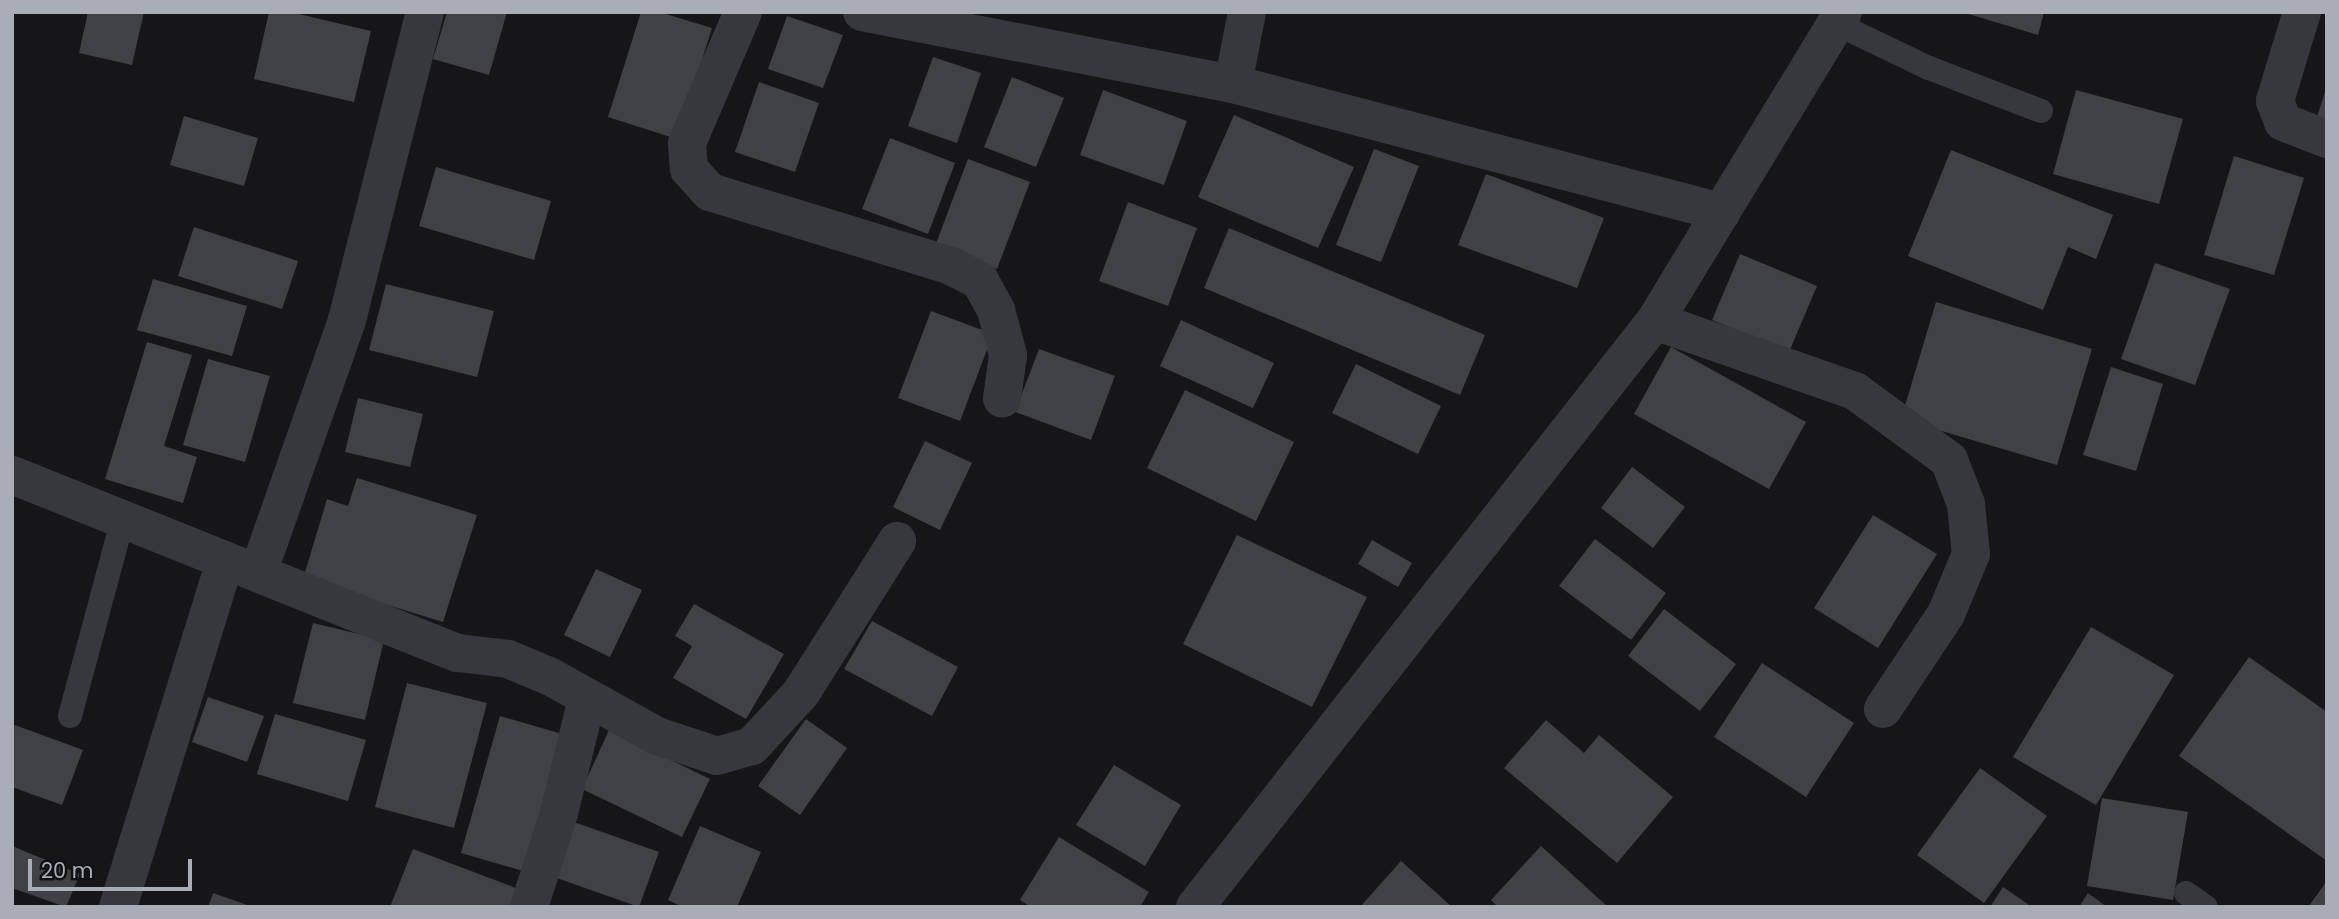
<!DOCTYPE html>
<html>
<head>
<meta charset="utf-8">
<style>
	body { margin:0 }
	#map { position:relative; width:2339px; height:919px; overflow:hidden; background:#161618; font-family:Poppins,sans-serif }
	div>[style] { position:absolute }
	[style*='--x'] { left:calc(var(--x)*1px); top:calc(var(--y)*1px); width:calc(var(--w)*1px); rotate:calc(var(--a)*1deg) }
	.building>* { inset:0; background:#404145 }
	.lane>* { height:24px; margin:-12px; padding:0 12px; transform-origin:12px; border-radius:12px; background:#37383d }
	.street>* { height:38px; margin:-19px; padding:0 19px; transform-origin:19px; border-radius:19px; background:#37383d }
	span { translate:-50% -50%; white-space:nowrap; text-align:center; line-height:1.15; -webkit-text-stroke:5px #111113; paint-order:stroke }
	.frame { position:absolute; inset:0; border:14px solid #a8adb8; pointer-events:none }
	.scale { position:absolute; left:28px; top:859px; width:164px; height:32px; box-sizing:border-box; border:4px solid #a8adb8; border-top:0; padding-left:9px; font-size:21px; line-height:24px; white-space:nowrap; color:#a8adb8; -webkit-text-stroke:5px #111113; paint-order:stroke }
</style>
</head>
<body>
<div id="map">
	<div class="building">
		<i style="clip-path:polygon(88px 12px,144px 12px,132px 65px,79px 53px)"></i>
		<i style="clip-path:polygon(269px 12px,290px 12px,371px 31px,354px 102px,254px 79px)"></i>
		<i style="clip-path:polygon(447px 12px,507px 12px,489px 75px,433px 59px)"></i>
		<i style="clip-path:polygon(641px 12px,659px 12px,712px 28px,677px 139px,608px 117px)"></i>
		<i style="clip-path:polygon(1962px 12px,2044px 12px,2038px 35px)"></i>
		<i style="clip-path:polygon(787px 16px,843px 35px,823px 88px,768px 69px)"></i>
		<i style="clip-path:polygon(933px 57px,981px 73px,957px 143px,908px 126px)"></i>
		<i style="clip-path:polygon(1012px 77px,1064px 98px,1036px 167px,984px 147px)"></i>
		<i style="clip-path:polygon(759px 82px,819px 103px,795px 172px,735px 152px)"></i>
		<i style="clip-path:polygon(2326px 89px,2327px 89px,2327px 120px,2317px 117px)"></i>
		<i style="clip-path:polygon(1103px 90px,1187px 121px,1164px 185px,1080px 155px)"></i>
		<i style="clip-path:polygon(2076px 90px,2183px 119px,2159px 204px,2053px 174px)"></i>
		<i style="clip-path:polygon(1234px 115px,1354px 167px,1318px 248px,1198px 197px)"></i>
		<i style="clip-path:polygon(184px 116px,258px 138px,244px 186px,170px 165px)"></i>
		<i style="clip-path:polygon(890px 138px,955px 163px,928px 234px,862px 209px)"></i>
		<i style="clip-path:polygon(1374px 149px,1419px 166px,1381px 262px,1336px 245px)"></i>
		<i style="clip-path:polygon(1951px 150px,2113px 215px,2096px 259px,2068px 247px,2043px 310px,1908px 256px)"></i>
		<i style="clip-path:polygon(2234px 156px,2304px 178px,2274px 275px,2204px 255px)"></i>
		<i style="clip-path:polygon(968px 159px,1030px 182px,997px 269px,935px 246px)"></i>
		<i style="clip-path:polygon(436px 167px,551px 201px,534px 260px,419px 226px)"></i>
		<i style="clip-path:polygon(1486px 174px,1604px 218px,1577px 288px,1458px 245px)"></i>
		<i style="clip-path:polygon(1128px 202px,1197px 228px,1168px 306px,1099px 281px)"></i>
		<i style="clip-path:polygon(194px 227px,298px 261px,282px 309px,178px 276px)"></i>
		<i style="clip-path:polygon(1229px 228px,1485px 335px,1460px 395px,1204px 288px)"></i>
		<i style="clip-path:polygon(1740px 254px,1817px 286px,1789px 352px,1712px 320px)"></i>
		<i style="clip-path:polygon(2155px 263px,2230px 289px,2195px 385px,2121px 359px)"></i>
		<i style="clip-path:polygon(153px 279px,247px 306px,232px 356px,137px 330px)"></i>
		<i style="clip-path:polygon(386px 284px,494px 311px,477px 377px,369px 350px)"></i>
		<i style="clip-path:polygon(1936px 302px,2092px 349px,2057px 465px,1901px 419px)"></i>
		<i style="clip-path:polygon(931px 311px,993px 334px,960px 421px,898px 398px)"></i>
		<i style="clip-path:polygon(1181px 320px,1274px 363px,1253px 408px,1160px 366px)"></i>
		<i style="clip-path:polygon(147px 342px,192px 355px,164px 446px,197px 457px,183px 503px,105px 479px)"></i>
		<i style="clip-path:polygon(1671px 347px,1806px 422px,1769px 489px,1634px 414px)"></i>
		<i style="clip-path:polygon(1039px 349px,1115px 376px,1091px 440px,1015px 412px)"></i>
		<i style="clip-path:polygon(208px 359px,270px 376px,245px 462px,183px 445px)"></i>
		<i style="clip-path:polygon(1356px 364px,1441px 406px,1418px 454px,1332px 413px)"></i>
		<i style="clip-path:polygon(2111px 367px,2163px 384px,2136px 471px,2083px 455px)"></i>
		<i style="clip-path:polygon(1185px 390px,1294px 442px,1256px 521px,1147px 468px)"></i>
		<i style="clip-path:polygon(358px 398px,423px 414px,410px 467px,345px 452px)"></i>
		<i style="clip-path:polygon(925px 441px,972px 463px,940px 530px,893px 507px)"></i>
		<i style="clip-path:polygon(1632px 467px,1685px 507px,1653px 548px,1601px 508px)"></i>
		<i style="clip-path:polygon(357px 478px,477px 515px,443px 622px,303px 579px,327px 499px,348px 506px)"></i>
		<i style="clip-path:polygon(1873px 515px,1937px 554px,1878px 648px,1814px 608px)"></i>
		<i style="clip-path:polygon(1237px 535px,1367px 597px,1312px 707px,1183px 644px)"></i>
		<i style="clip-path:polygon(1595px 539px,1666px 593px,1631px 640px,1559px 586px)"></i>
		<i style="clip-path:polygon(1372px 540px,1412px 563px,1398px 587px,1358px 564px)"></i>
		<i style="clip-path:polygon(596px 569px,642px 590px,610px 657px,564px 635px)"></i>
		<i style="clip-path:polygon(694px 604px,784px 654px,746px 719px,673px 678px,692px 646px,675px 636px)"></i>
		<i style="clip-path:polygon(1664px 609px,1736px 664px,1700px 711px,1628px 656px)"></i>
		<i style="clip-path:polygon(872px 621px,958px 667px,932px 716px,844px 669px)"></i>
		<i style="clip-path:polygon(313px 623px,384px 640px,365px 720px,293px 703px)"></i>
		<i style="clip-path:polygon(2091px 627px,2174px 675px,2096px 805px,2013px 757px)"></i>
		<i style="clip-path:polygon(2249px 657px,2327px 712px,2327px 861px,2179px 756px)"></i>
		<i style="clip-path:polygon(1762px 663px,1854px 723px,1806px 797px,1714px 737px)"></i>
		<i style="clip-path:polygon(407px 683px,487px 703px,454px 828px,375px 807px)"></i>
		<i style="clip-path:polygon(208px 697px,264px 716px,247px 762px,192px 742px)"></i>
		<i style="clip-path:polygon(275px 714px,366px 740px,348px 801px,257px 774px)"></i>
		<i style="clip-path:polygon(500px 716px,569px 736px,530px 873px,461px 853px)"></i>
		<i style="clip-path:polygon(806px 719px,847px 748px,800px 815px,758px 786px)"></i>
		<i style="clip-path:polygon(1546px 720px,1584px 753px,1599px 735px,1673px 797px,1617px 863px,1504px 768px)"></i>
		<i style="clip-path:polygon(12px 724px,83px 750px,62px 805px,12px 787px)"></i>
		<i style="clip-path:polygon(609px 730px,710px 779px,682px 837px,582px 789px)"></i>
		<i style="clip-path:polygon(1114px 765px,1181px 805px,1145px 866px,1076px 825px)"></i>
		<i style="clip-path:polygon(1980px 768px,2047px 816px,1984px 903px,1917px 855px)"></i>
		<i style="clip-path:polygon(2102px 798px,2188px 812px,2173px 900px,2087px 886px)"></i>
		<i style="clip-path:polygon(571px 821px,659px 852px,639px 907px,551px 876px)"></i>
		<i style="clip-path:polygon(700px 826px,761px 852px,737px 907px,683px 907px,668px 900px)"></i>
		<i style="clip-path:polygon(1059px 837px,1149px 892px,1140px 907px,1031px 907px,1020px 900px)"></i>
		<i style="clip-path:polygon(12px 846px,80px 874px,66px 907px,12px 888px)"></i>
		<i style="clip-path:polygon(1541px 846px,1608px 907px,1498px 907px,1491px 900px)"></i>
		<i style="clip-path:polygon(413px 849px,524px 891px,518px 907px,390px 907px)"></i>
		<i style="clip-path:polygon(1401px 861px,1452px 907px,1360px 907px)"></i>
		<i style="clip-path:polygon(2327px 881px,2327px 907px,2308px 907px)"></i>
		<i style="clip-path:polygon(2003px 887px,2032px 907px,1990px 907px)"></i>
		<i style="clip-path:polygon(213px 893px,250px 906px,250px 907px,208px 907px)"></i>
		<i style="clip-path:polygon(2088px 893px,2107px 907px,2079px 907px)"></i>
	</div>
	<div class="lane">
		<i style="--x:1837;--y:24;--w:102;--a:25.6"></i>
		<i style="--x:1929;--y:68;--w:120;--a:21"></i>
		<i style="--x:70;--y:716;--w:201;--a:-75"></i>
		<i style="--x:2186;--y:893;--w:24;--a:35"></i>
	</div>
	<div class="street">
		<i style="--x:743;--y:12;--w:142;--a:113.1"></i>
		<i style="--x:687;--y:143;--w:26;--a:86"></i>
		<i style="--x:689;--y:169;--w:31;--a:48"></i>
		<i style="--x:710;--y:192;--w:250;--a:17"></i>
		<i style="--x:949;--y:265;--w:35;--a:27"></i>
		<i style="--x:980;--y:281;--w:33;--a:61"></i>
		<i style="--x:996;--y:310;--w:47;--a:75.1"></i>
		<i style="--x:1008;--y:355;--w:44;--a:97.8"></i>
		<i style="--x:862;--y:12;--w:378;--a:11"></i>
		<i style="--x:1233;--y:84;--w:505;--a:14.7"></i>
		<i style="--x:2302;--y:12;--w:93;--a:106.9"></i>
		<i style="--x:2275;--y:101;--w:22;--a:69"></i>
		<i style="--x:2283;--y:122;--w:47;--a:21.1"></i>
		<i style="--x:1233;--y:84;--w:73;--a:-79"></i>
		<i style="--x:1655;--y:321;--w:212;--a:19.3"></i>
		<i style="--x:1855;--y:391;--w:117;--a:36.3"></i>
		<i style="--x:1949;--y:460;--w:47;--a:68.9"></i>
		<i style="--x:1966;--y:504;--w:50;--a:84.3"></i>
		<i style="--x:1971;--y:554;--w:65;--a:112.6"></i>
		<i style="--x:1946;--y:614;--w:114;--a:123.6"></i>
		<i style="--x:12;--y:475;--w:480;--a:21.8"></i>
		<i style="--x:458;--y:653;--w:50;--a:6.8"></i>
		<i style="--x:508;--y:659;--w:47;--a:22.7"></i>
		<i style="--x:551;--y:677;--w:121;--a:29.1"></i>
		<i style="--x:657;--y:736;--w:63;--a:18.4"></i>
		<i style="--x:717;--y:756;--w:36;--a:-16"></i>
		<i style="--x:752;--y:746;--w:72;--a:-47.2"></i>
		<i style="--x:801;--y:693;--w:180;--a:-57.7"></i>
		<i style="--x:258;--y:573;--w:268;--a:-70.6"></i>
		<i style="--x:347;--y:320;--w:318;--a:-75.8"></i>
		<i style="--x:118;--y:907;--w:362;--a:-72.8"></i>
		<i style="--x:529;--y:907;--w:99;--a:-72.3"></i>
		<i style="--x:559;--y:813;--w:117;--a:-76.2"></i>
		<i style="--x:1195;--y:907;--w:745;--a:-51.87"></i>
		<i style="--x:1655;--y:321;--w:362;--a:-58.7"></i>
	</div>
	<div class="frame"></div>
	<div class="scale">20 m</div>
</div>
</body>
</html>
